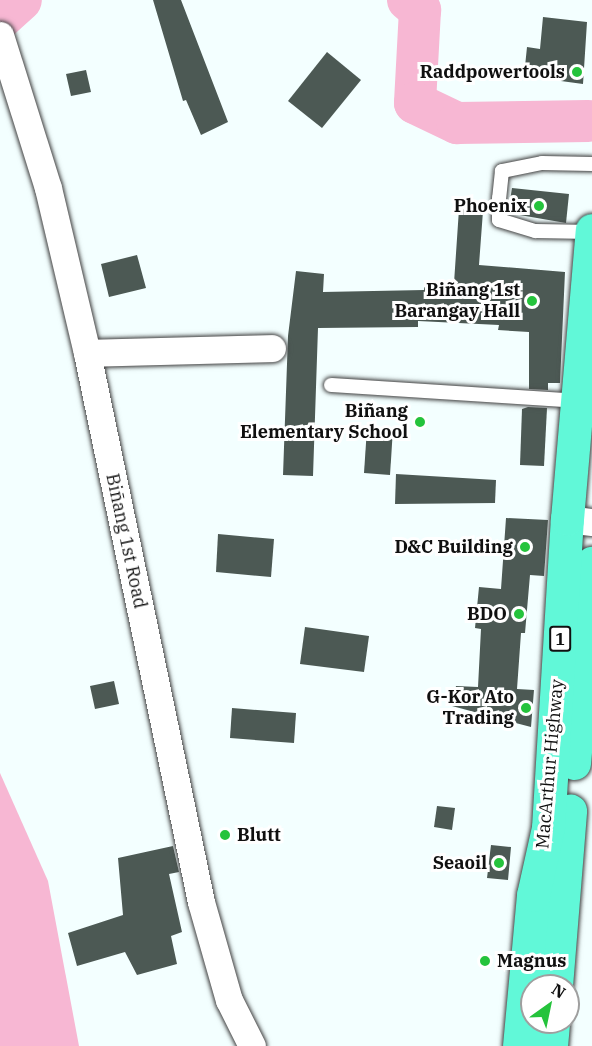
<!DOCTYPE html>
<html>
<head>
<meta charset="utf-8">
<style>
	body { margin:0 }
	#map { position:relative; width:592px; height:1046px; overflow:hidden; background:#f3ffff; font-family:"IBM Plex Serif",serif }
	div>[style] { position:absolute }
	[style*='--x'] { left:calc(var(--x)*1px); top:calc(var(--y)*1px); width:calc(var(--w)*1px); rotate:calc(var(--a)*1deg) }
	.water>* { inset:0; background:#f7b7d3 }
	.river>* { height:42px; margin:-21px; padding:0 21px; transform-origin:21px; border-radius:21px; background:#f7b7d3 }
	.building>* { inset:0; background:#4c5954 }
	.roads { filter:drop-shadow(0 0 2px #434343) drop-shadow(0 0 2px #434343) }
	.service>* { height:14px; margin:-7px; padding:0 7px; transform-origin:7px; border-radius:7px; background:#fff }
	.minor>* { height:27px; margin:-13.5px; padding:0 13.5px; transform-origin:13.5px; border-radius:13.5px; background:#fff }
	.trunk>* { height:33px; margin:-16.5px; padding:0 16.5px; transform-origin:16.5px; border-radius:16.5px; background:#61f8d8 }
	.dots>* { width:16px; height:16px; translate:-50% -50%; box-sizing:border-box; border:3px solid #fff; border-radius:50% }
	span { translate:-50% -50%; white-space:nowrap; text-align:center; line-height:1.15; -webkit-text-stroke:6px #fff; paint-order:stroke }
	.shield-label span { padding:2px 4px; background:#fff; border:2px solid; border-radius:4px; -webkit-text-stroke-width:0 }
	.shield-label { font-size:16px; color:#101010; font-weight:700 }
	.poi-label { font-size:18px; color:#101010; font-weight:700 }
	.right { translate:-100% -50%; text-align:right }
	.left { translate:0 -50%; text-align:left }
	.street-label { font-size:18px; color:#101010 }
	.north { position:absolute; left:520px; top:974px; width:60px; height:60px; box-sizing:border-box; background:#fff; border:2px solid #9f9f9f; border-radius:50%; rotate:33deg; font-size:16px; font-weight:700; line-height:24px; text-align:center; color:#101010 }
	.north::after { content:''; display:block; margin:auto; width:21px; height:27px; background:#25c33c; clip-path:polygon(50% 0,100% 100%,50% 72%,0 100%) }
</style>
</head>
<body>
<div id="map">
	<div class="water">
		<i style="clip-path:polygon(0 773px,48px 881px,79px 1046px,0 1046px)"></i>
	</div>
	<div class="river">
		<i style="--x:408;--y:0;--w:16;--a:40"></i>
		<i style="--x:420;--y:10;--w:93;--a:93.1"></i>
		<i style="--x:415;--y:103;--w:47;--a:25.5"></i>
		<i style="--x:457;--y:123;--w:131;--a:-0.9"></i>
		<i style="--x:0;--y:19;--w:28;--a:-42"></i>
	</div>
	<div class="building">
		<i style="clip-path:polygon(153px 0,181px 0,228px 122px,201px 135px,186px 100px,183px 101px)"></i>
		<i style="clip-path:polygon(543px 17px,587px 22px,583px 84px,524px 76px,527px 47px,540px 49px)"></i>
		<i style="clip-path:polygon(327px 52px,361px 80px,322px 128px,288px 101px)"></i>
		<i style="clip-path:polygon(86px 70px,91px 92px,71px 96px,66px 74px)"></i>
		<i style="clip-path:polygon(512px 188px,569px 194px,566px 223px,508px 213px)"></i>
		<i style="clip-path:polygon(459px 209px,483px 211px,479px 265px,565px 272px,560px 383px,548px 383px,548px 390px,529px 389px,529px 332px,498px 330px,499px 325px,418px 321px,418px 327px,318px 328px,313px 476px,283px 475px,288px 336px,296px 271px,324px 274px,323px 292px,424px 290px,425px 282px,454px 283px)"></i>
		<i style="clip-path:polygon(137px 255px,146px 288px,109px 297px,101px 264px)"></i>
		<i style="clip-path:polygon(528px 407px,547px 408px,544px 466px,520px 465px,522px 409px)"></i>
		<i style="clip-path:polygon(367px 428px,393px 429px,390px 475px,364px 473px)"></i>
		<i style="clip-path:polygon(396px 474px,496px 480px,495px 503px,395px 504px)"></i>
		<i style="clip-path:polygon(506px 518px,548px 520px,544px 576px,530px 575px,525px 633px,521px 633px,517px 689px,534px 690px,531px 727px,452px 706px,456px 686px,478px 687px,481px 629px,475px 628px,479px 587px,501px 589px)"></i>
		<i style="clip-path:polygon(218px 534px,274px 539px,271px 577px,216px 572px)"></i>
		<i style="clip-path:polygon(305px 627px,369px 636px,364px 672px,300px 664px)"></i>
		<i style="clip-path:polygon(114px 681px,119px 704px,95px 709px,90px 686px)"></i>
		<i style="clip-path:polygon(232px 708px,296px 713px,294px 743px,230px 738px)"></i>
		<i style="clip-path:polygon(437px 806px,455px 808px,452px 830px,434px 827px)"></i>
		<i style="clip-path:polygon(491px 845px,511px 847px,508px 880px,487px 878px)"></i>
		<i style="clip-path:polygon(173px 846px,179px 872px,169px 874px,182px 932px,171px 936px,177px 964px,137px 975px,125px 952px,77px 966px,68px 933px,123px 915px,118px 858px)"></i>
	</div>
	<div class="roads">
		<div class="service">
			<i style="--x:592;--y:164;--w:50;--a:-178.9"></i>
			<i style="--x:542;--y:163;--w:41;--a:168.7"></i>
			<i style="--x:502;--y:171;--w:27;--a:96"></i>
			<i style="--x:499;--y:198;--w:22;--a:90"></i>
			<i style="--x:499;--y:220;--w:38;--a:17"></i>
			<i style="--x:535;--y:231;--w:57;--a:1"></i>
			<i style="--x:331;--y:385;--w:246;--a:3.7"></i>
		</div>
		<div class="minor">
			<i style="--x:0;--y:35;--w:160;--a:72.6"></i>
			<i style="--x:48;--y:188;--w:170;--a:76.7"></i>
			<i style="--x:87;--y:353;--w:561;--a:78.27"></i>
			<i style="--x:201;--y:902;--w:102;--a:74.1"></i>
			<i style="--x:229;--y:1000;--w:51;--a:63.4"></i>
			<i style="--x:87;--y:353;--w:185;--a:-1.5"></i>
			<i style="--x:567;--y:519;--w:25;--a:7"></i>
		</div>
		<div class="trunk">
			<i style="--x:574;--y:763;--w:201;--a:-84.9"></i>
			<i style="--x:556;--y:986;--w:176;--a:-85.4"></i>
			<i style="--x:519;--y:1046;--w:152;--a:-84.7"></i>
			<i style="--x:533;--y:895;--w:69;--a:-77.4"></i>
			<i style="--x:548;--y:828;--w:310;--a:-86.5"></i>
			<i style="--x:567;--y:519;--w:290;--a:-85.1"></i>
			<i style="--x:551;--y:1046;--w:24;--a:-85"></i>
		</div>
	</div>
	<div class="dots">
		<i style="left:577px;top:72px;background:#25c33c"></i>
		<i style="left:539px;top:206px;background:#25c33c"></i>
		<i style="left:532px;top:301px;background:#25c33c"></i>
		<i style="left:420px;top:422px;background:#25c33c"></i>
		<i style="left:525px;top:547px;background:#25c33c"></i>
		<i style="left:519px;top:614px;background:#25c33c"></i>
		<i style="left:526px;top:708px;background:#25c33c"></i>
		<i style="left:225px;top:835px;background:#25c33c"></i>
		<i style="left:499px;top:863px;background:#25c33c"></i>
		<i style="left:485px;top:961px;background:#25c33c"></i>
	</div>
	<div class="shield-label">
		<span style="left:560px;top:639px">1</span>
	</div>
	<div class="poi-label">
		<span class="right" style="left:565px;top:72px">Raddpowertools</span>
		<span class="right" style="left:527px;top:206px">Phoenix</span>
		<span class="right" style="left:520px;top:301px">Biñang 1st<br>Barangay Hall</span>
		<span class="right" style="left:408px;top:422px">Biñang<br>Elementary School</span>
		<span class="right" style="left:513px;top:547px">D&amp;C Building</span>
		<span class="right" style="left:507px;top:614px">BDO</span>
		<span class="right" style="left:514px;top:708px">G-Kor Ato<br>Trading</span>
		<span class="left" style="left:237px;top:835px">Blutt</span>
		<span class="right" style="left:487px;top:863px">Seaoil</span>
		<span class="left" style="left:497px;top:961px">Magnus</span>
	</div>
	<div class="street-label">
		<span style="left:126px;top:541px;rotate:78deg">Biñang 1st Road</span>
		<span style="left:550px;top:764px;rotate:-85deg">MacArthur Highway</span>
	</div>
	<div class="north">N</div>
</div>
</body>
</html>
